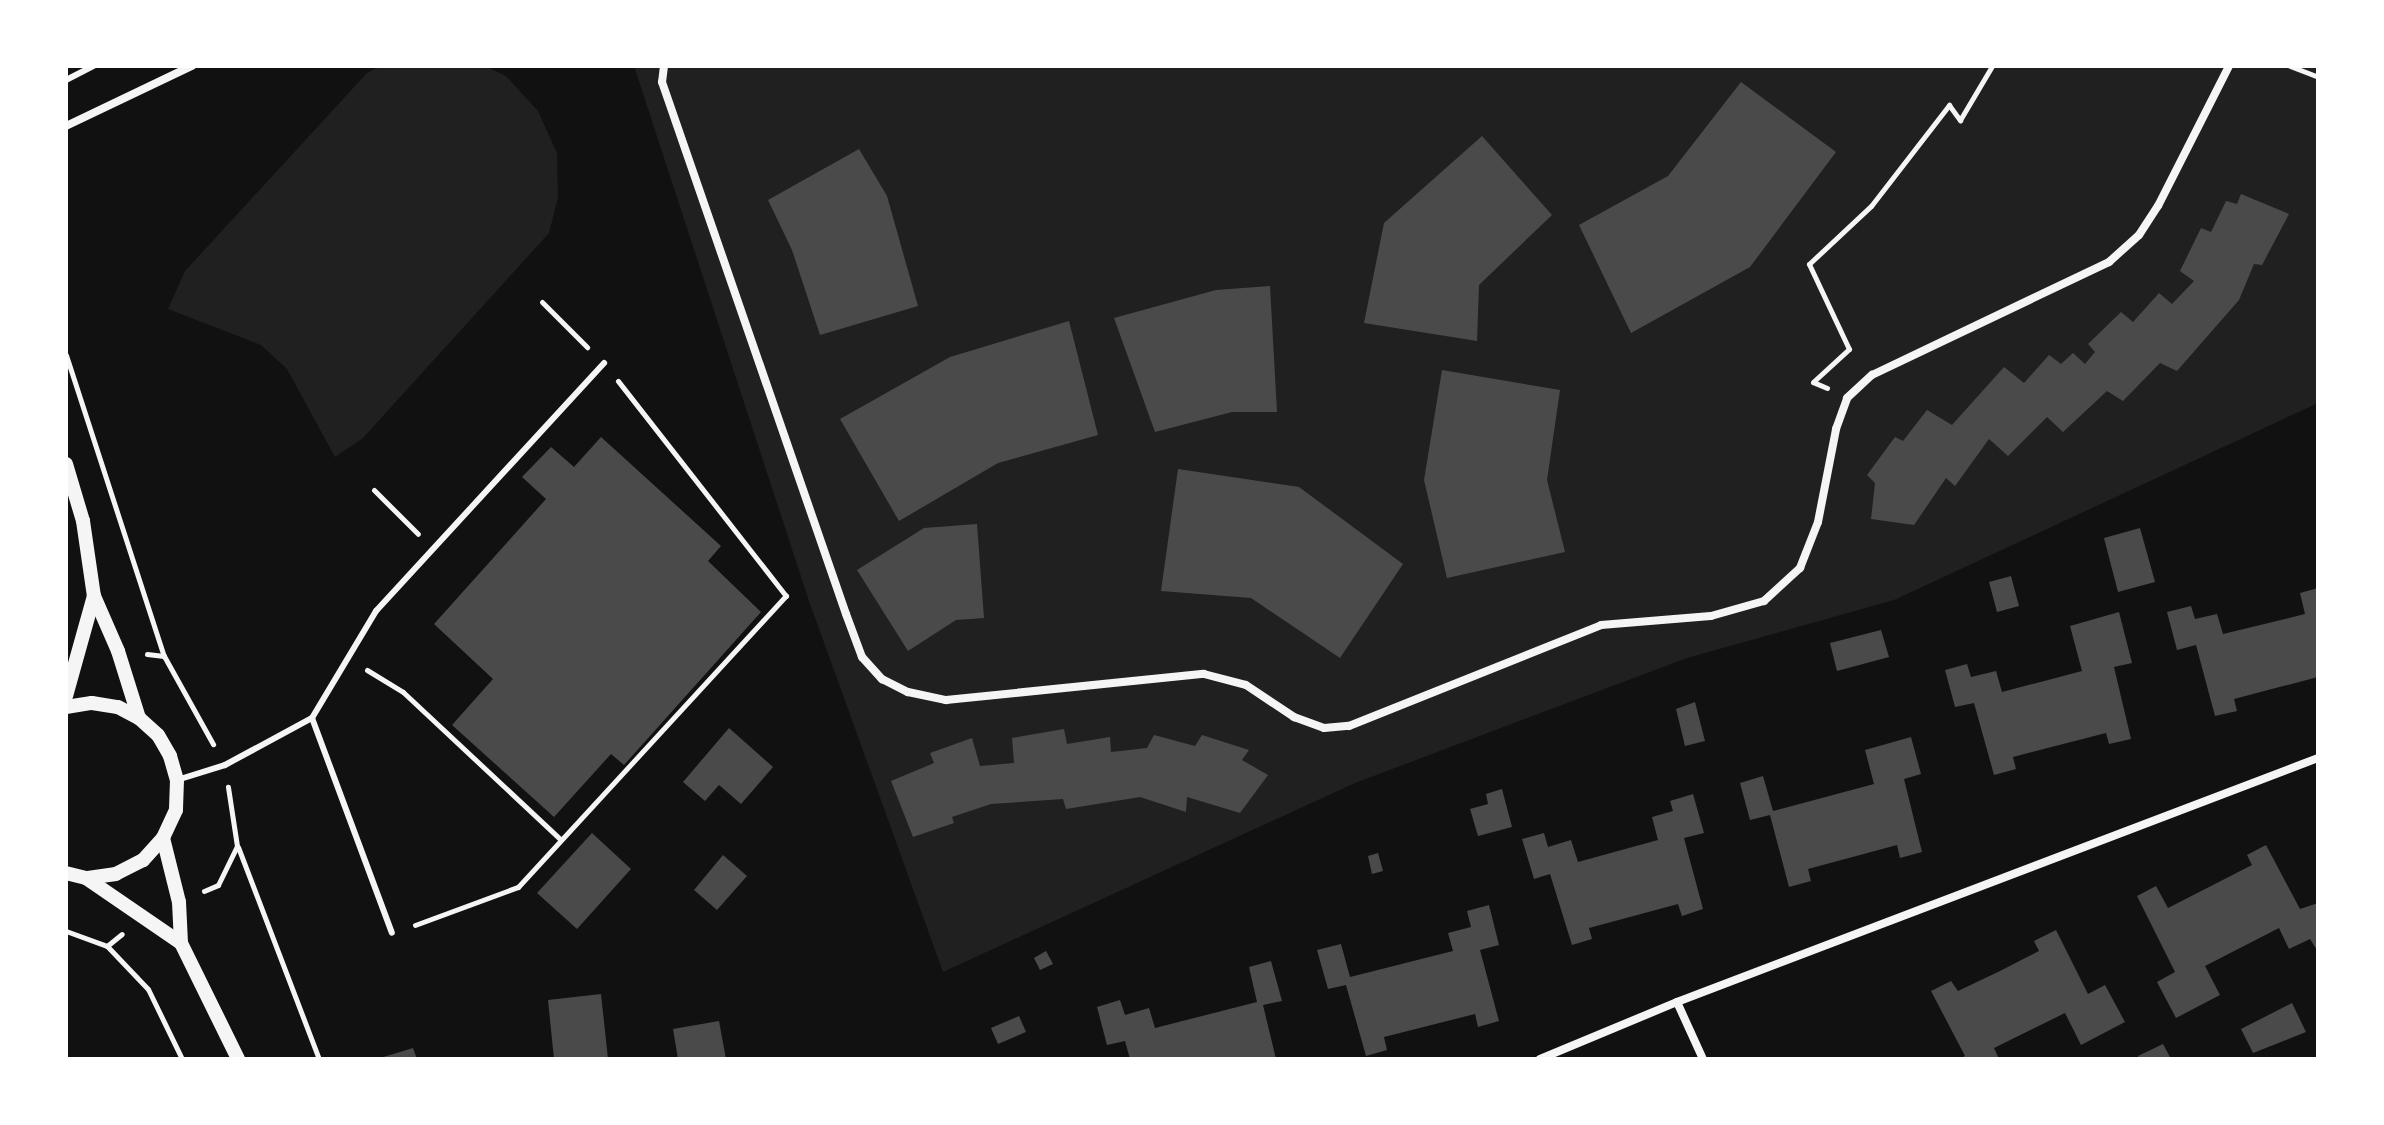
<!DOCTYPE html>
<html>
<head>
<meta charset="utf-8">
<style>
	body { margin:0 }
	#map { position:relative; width:2384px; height:1125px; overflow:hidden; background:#111; font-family:Manrope,sans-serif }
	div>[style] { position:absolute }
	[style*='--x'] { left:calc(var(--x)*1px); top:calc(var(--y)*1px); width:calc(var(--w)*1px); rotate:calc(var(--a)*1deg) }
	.green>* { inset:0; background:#202020 }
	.building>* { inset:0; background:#4a4a4a }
	.path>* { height:5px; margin:-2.5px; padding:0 2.5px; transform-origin:2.5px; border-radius:2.5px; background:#f5f5f5 }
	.service>* { height:6px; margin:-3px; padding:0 3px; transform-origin:3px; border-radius:3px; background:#f5f5f5 }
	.minor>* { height:8px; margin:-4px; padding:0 4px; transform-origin:4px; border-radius:4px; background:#f5f5f5 }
	.tertiary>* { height:14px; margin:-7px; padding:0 7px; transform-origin:7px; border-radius:7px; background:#f5f5f5 }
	span { translate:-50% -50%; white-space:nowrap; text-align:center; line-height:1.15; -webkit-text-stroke:6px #fff; paint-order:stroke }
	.frame { position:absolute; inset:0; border:68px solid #fff; pointer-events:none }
</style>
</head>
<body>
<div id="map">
	<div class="green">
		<i style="clip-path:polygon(381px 66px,485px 66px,506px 76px,538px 111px,557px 153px,558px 198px,549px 233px,363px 438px,335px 457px,287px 369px,261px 345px,168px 309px,185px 271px,367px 73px)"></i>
		<i style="clip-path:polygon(634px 66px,2318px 66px,2318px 403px,1894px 600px,1687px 658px,1355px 783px,943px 972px,809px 601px)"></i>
	</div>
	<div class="building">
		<i style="clip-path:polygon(1741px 82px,1836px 152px,1750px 267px,1631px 333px,1579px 225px,1668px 176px)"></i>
		<i style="clip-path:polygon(1482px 136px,1552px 215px,1479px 285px,1477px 341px,1364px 323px,1384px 223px)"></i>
		<i style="clip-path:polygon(859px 149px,887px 196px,918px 306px,820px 335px,792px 250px,768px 200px)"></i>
		<i style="clip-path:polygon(2241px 194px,2289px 214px,2262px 265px,2254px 264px,2239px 300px,2177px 371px,2160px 363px,2123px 401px,2107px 391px,2063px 432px,2047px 417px,2008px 456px,1989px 439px,1955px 486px,1946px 478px,1914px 525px,1871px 519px,1875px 483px,1867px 475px,1895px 437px,1903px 441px,1927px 410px,1952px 425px,2004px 367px,2024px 383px,2049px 355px,2061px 364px,2073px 353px,2085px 364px,2095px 352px,2088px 344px,2121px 312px,2133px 322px,2159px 293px,2172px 304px,2194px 281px,2180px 271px,2201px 228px,2211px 232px,2226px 201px,2237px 204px)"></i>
		<i style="clip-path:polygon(1270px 286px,1277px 412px,1232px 412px,1155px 432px,1114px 318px,1216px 290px)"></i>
		<i style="clip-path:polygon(1069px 321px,1098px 435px,998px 463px,899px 521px,840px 419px,950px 357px)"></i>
		<i style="clip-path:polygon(1442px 370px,1560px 390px,1547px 480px,1565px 552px,1447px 578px,1424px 480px)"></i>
		<i style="clip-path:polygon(601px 437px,721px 546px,708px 561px,761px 612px,624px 765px,611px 754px,554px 817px,452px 725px,493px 679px,434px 624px,546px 499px,522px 477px,551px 447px,574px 467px)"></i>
		<i style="clip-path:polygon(1178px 469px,1299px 487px,1403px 564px,1340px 658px,1251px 598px,1161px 591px)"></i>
		<i style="clip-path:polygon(977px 524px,984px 618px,956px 620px,908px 651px,857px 570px,924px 528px)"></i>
		<i style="clip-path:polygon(2140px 528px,2155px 582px,2118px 592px,2104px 538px)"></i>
		<i style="clip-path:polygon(2011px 576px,2019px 606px,1997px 612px,1989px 582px)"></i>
		<i style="clip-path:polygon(2318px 588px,2318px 677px,2234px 699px,2237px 711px,2215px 716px,2196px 645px,2177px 650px,2167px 612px,2191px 606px,2195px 619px,2217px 614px,2223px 634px,2305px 614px,2300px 593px)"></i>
		<i style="clip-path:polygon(2119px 612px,2132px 663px,2114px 667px,2131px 739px,2109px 744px,2106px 733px,2013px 757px,2016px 769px,1994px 775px,1974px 703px,1955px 707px,1945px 670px,1967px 664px,1971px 677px,1996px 671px,2002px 692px,2082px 671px,2070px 626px)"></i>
		<i style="clip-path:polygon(1881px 630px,1889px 657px,1837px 671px,1830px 643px)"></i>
		<i style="clip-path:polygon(1695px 702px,1705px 741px,1685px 746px,1676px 709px)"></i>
		<i style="clip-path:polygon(729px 728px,773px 767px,741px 804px,719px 785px,705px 801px,683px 782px)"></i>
		<i style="clip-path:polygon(1064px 729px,1067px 744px,1110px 737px,1111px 752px,1147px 748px,1154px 735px,1195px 746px,1202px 735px,1249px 750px,1242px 760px,1268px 775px,1240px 813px,1187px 797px,1186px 812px,1140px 797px,1066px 809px,1063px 799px,991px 804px,952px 817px,954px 823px,913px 837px,891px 781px,934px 763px,930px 753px,972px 738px,980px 766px,1014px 763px,1012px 738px)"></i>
		<i style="clip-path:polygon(1911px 737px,1921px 774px,1904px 779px,1922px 852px,1900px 858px,1897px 845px,1808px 869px,1811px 881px,1789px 887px,1770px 815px,1750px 820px,1740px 783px,1763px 776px,1773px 811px,1874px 784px,1865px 750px)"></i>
		<i style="clip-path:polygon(1502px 789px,1512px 827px,1478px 836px,1470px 809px,1488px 804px,1486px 794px)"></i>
		<i style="clip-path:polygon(1693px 794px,1704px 833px,1684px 838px,1703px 909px,1682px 916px,1678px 904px,1589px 928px,1592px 939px,1572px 945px,1550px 874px,1534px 879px,1522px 839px,1544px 833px,1548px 847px,1571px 840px,1578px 862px,1658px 840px,1652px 817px,1673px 811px,1670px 801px)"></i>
		<i style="clip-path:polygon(592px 833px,631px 869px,577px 929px,537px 893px)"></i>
		<i style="clip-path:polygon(2266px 845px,2300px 909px,2318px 903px,2318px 952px,2310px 939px,2289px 949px,2279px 928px,2205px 966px,2220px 995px,2176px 1018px,2157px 982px,2175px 972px,2137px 896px,2156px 886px,2168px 908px,2252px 865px,2247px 855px)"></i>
		<i style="clip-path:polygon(1378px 853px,1383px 871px,1372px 874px,1368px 856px)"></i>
		<i style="clip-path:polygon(723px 855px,747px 876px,717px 910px,694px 890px)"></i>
		<i style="clip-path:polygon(1489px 905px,1499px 945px,1480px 950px,1499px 1021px,1478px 1027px,1475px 1014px,1384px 1037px,1387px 1050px,1366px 1056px,1346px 985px,1328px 989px,1317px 950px,1341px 944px,1350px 977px,1453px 951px,1448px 933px,1471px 927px,1467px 911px)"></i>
		<i style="clip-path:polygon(2056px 930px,2088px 994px,2105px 985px,2125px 1022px,2081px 1045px,2065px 1013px,1994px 1048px,1999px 1059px,1959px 1059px,1965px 1056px,1931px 991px,1951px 981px,1958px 991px,2000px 971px,2039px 951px,2034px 941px)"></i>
		<i style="clip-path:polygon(1046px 951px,1053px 964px,1040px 970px,1034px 958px)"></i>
		<i style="clip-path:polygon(1271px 961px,1282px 1001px,1263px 1005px,1276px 1059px,1130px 1059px,1125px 1041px,1107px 1045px,1097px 1007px,1120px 1000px,1125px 1015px,1149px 1008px,1155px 1028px,1257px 1002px,1249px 967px)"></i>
		<i style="clip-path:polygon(601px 994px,608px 1059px,554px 1059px,548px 1000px)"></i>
		<i style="clip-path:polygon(2292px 1003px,2306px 1032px,2253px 1053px,2241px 1029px)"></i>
		<i style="clip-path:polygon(1019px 1016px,1026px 1032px,998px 1044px,991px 1028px)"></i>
		<i style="clip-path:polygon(719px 1021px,726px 1059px,678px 1059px,673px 1029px)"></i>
		<i style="clip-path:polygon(2163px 1044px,2171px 1059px,2139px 1059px,2138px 1056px)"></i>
		<i style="clip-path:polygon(413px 1048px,417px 1059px,381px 1059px,380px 1058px)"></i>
	</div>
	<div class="path">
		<i style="--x:2290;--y:66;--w:30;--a:21"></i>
		<i style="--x:542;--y:302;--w:64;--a:45"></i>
		<i style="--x:66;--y:355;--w:317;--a:72"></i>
		<i style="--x:1827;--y:388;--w:15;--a:-157"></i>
		<i style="--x:1813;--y:382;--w:49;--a:-42.5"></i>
		<i style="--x:1849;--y:349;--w:94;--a:-115.2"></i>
		<i style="--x:1809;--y:264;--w:85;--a:-43.1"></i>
		<i style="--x:1871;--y:206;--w:128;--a:-52.3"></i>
		<i style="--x:1949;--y:105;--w:19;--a:54"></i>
		<i style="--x:1960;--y:120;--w:63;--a:-59.3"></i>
		<i style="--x:374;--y:490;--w:62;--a:45"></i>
		<i style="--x:147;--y:654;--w:17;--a:7"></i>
		<i style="--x:164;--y:656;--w:101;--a:60.9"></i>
		<i style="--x:367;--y:670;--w:42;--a:31.4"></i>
		<i style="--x:403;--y:692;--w:216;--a:43.1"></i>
		<i style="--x:238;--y:847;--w:227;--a:69.1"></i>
		<i style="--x:204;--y:891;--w:15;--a:-23"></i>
		<i style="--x:218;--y:885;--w:43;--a:-64"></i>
		<i style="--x:237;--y:846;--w:60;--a:-98.7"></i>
		<i style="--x:415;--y:925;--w:110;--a:-20.3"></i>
		<i style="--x:518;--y:887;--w:396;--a:-47.4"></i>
		<i style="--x:786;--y:596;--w:273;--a:-128"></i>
		<i style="--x:66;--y:931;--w:44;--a:20.1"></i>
		<i style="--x:107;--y:946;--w:59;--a:46.4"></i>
		<i style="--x:148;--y:989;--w:78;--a:64.1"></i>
		<i style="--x:107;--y:946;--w:19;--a:-39"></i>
	</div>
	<div class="service">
		<i style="--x:66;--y:80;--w:31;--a:-27"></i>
		<i style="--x:312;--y:718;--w:125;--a:-59.1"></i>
		<i style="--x:376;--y:611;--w:337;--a:-47.4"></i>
		<i style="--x:177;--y:780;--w:50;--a:-17.4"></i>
		<i style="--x:225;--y:765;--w:99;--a:-28.4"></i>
		<i style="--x:312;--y:718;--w:229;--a:69.6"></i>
	</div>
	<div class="minor">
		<i style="--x:664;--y:66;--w:16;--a:97"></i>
		<i style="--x:662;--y:82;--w:563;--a:70.92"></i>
		<i style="--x:846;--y:614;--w:46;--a:69.6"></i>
		<i style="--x:862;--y:657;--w:30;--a:48"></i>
		<i style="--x:882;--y:679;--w:29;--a:27"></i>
		<i style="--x:908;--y:692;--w:39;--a:12"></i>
		<i style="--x:946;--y:700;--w:259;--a:-5.8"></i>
		<i style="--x:1204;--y:674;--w:43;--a:14.7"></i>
		<i style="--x:1246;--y:685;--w:58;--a:33.7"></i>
		<i style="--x:1294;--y:717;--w:32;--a:20"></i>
		<i style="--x:1324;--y:728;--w:25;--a:-5"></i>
		<i style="--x:1349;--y:726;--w:271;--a:-21.8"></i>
		<i style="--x:1601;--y:625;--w:110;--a:-4.7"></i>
		<i style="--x:1711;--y:616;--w:55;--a:-15.8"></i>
		<i style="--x:1764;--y:601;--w:49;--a:-42.5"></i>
		<i style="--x:1800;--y:568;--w:49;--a:-68.6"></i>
		<i style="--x:1818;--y:522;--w:95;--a:-79"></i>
		<i style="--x:1836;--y:429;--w:33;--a:-70"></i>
		<i style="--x:1847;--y:398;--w:34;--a:-43"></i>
		<i style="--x:1872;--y:375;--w:263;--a:-25.5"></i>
		<i style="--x:2109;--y:262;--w:40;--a:-42"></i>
		<i style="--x:2139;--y:235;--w:35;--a:-57"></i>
		<i style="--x:2158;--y:206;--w:157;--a:-63.1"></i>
		<i style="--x:66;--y:126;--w:140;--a:-25.5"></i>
		<i style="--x:1677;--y:1002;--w:63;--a:65.5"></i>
		<i style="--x:1540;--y:1059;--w:148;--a:-22.6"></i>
		<i style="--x:1677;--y:1002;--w:686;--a:-20.84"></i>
	</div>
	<div class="tertiary">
		<i style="--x:66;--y:464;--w:59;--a:73.4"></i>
		<i style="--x:83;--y:521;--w:76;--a:81.7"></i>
		<i style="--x:94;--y:596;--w:60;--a:66.4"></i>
		<i style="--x:118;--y:651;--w:70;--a:72.6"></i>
		<i style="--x:66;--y:696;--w:104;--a:-74.4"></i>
		<i style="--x:66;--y:707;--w:26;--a:-9"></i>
		<i style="--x:92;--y:703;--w:26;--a:9"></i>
		<i style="--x:118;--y:707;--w:24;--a:28"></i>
		<i style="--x:139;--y:718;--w:25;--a:42"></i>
		<i style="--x:158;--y:735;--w:24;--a:60"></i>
		<i style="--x:170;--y:756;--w:25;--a:74"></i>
		<i style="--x:177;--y:780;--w:30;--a:92"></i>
		<i style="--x:176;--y:810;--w:31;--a:115"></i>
		<i style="--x:163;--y:838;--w:30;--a:132"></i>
		<i style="--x:143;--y:860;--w:30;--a:153"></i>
		<i style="--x:116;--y:874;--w:30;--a:172"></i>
		<i style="--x:86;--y:878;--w:21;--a:-166"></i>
		<i style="--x:163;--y:838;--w:66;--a:76"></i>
		<i style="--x:179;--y:902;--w:41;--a:87.2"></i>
		<i style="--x:181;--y:943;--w:129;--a:63.8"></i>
		<i style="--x:86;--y:878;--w:115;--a:34.4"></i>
	</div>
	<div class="frame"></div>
</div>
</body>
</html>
